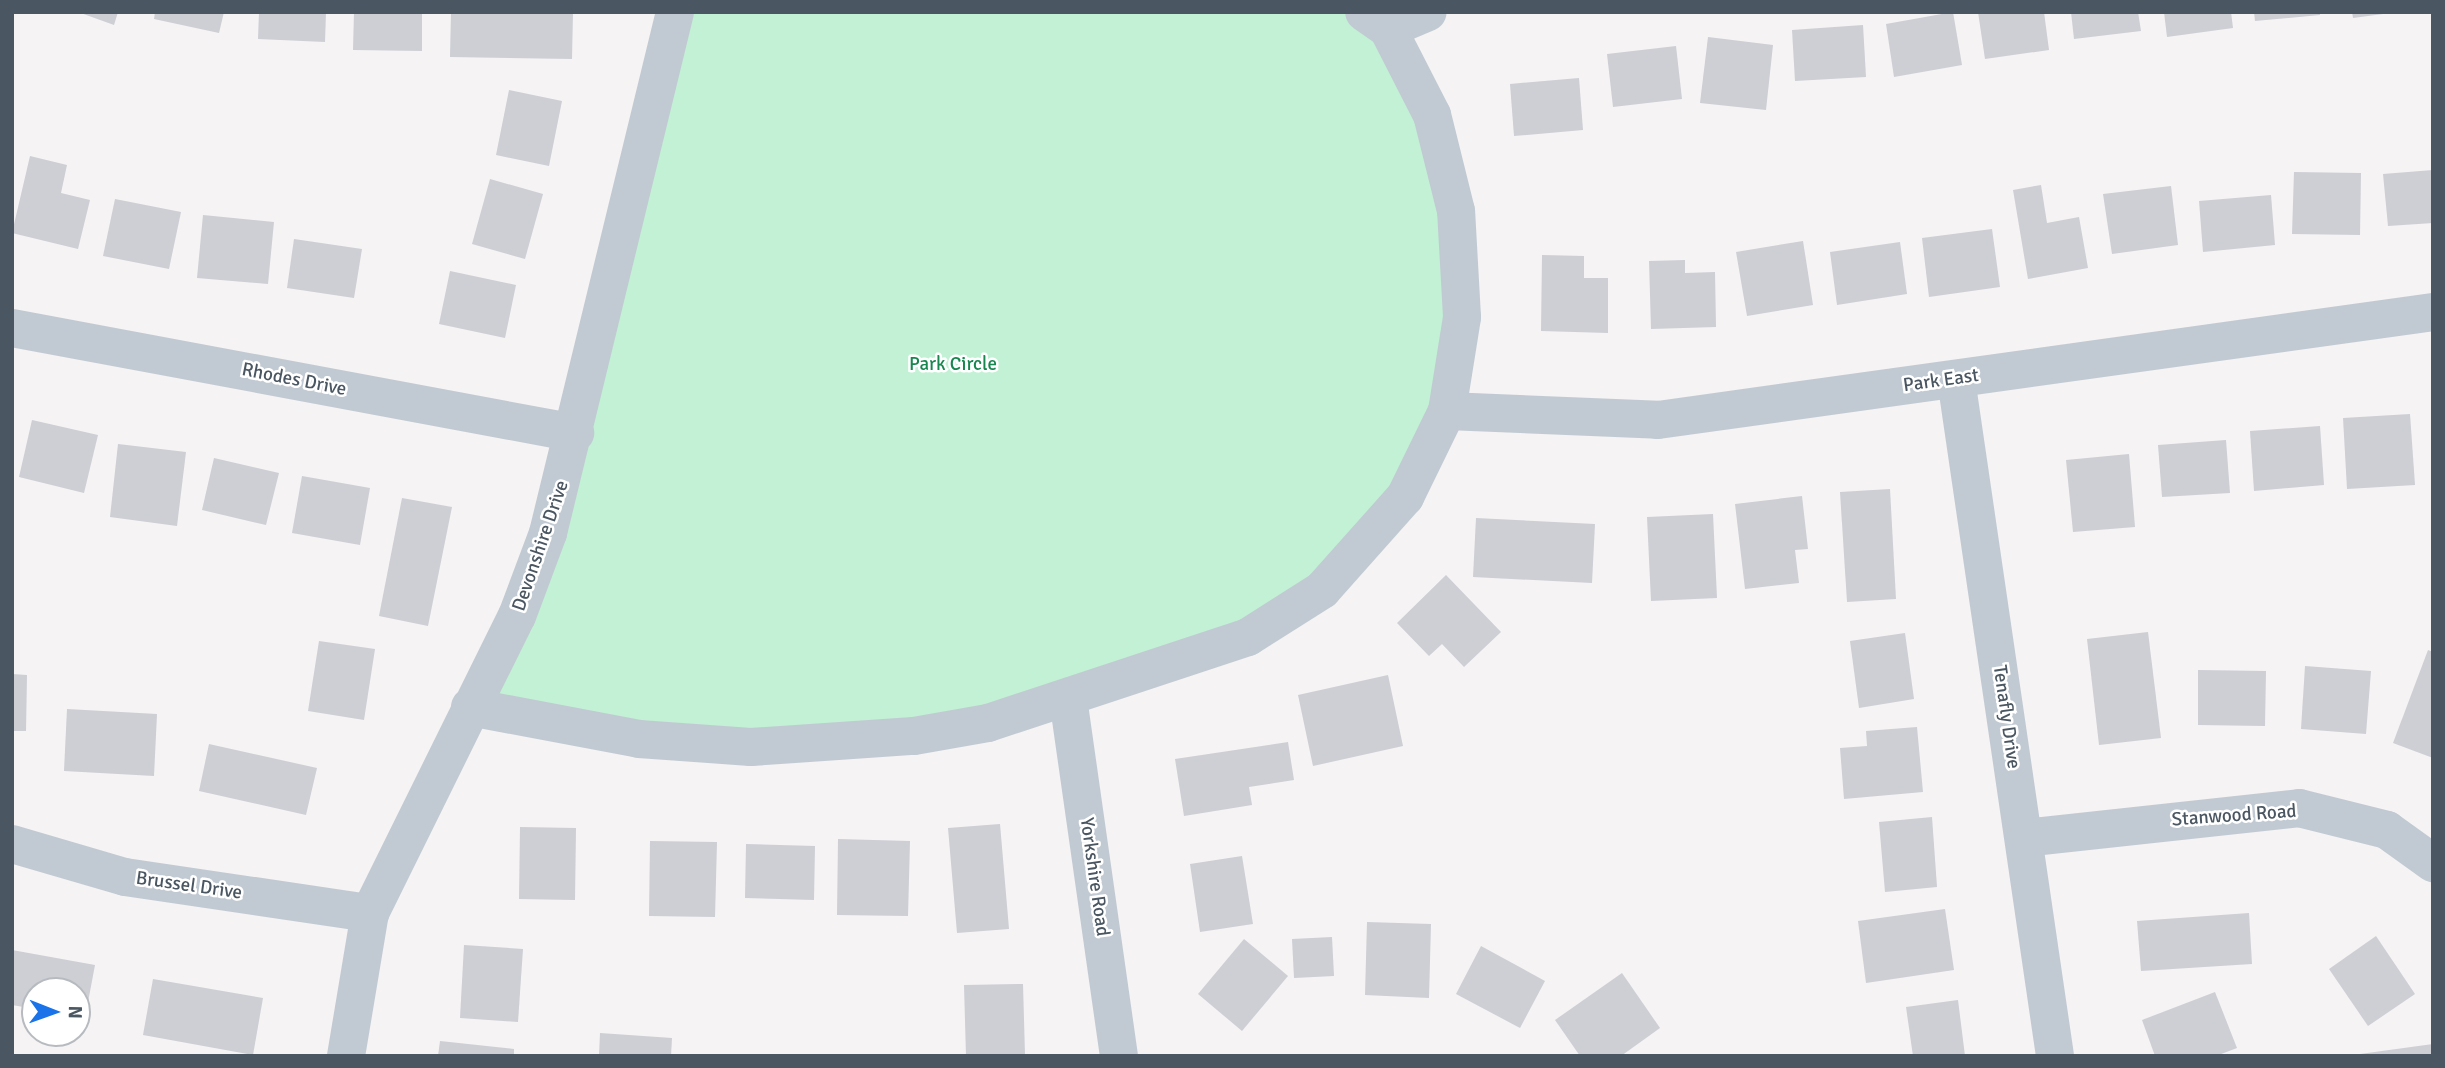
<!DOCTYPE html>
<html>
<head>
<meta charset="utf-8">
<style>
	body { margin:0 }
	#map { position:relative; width:2445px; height:1068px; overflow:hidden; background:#f5f3f3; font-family:Signika,sans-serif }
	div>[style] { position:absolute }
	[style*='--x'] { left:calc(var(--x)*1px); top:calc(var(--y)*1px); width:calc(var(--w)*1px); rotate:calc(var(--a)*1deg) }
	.green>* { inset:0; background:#c3f1d5 }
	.building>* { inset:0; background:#cdcfd5 }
	.minor>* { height:38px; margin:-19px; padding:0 19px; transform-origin:19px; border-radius:19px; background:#c1cad2 }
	span { translate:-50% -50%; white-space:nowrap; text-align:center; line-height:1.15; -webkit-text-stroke:5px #fff; paint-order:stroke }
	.park-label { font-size:19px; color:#17864f }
	.street-label { font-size:19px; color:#4a5661 }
	.frame { position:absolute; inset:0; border:14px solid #4a5661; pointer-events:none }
	.north { position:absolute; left:21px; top:977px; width:70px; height:70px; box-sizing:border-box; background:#fff; border:2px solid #b7bbc0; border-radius:50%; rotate:91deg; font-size:19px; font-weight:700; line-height:28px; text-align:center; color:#4a5661 }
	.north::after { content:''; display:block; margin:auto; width:24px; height:32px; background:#1a73e8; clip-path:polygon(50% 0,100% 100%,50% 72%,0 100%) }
</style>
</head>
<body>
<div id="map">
	<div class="green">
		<i style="clip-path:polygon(675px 12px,1364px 12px,1456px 211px,1447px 411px,1322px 590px,1068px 698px,751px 747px,470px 707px,523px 604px)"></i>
	</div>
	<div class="building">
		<i style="clip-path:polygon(78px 12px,118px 12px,114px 25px)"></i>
		<i style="clip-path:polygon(155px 12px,224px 12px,219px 33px,154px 19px)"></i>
		<i style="clip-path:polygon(259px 12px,326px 12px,325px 42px,258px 39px)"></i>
		<i style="clip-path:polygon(354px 12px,422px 12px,422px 51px,353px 50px)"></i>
		<i style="clip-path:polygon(451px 12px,573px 12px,572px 59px,450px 57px)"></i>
		<i style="clip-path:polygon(1953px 12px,1962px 65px,1894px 77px,1886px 24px)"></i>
		<i style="clip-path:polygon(1978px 12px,2044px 12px,2049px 50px,1985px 59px)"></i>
		<i style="clip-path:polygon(2071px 12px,2138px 12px,2141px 31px,2074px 39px)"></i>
		<i style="clip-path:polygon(2164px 12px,2231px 12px,2233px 28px,2167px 37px)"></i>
		<i style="clip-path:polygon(2254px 12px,2320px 12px,2320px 15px,2255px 21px)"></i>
		<i style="clip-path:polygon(2352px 12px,2383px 12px,2383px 14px,2353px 18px)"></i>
		<i style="clip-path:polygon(1863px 25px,1866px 77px,1795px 81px,1792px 30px)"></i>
		<i style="clip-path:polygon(1708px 37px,1773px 45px,1766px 110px,1700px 103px)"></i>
		<i style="clip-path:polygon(1676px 46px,1682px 99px,1613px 107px,1607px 54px)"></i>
		<i style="clip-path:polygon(1579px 78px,1583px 130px,1514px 136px,1510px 84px)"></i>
		<i style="clip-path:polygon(509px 90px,562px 101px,549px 166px,496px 155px)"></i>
		<i style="clip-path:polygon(30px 156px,67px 165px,61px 193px,90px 200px,78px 249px,12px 233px)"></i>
		<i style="clip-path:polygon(2433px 170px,2433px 223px,2388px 226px,2383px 174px)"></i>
		<i style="clip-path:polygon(2294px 172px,2361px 173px,2360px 235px,2292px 234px)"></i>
		<i style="clip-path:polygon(490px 179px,543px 194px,525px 259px,472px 244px)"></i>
		<i style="clip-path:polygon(2041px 185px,2047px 223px,2079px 217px,2088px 268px,2028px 279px,2013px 190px)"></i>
		<i style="clip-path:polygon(2171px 186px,2178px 245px,2112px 254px,2103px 194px)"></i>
		<i style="clip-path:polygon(2271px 195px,2275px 245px,2203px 252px,2199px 201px)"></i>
		<i style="clip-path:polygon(115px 199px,181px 212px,169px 269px,103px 256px)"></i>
		<i style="clip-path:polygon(203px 215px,274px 222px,268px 284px,197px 278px)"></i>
		<i style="clip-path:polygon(1992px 229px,2000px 287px,1929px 297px,1922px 238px)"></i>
		<i style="clip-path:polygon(294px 239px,362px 249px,354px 298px,287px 288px)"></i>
		<i style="clip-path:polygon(1803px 241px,1813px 305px,1747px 316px,1736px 252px)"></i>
		<i style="clip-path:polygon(1900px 242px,1907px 294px,1837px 305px,1830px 252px)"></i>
		<i style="clip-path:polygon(1542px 255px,1584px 256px,1584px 278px,1608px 278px,1608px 333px,1541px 331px)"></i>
		<i style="clip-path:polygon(1685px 260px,1685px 273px,1715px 272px,1716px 327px,1651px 329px,1649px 261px)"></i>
		<i style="clip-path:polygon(450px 271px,516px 285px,505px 338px,439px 324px)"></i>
		<i style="clip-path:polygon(2410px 414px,2415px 485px,2347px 489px,2343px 418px)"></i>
		<i style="clip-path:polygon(32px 420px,98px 435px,84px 493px,19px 477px)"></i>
		<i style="clip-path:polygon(2320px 426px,2324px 485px,2254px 491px,2250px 431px)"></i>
		<i style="clip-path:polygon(2226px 440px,2230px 493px,2162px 497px,2158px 445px)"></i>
		<i style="clip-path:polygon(118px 444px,186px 452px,177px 526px,110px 517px)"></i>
		<i style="clip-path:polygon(2129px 454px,2135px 527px,2073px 532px,2066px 460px)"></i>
		<i style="clip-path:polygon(214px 458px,279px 473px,266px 525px,202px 510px)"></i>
		<i style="clip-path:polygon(302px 476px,370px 488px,360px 545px,292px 533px)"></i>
		<i style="clip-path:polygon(1890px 489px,1896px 599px,1847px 602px,1840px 492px)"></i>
		<i style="clip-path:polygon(1802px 496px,1808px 549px,1795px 550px,1799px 583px,1745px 589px,1735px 504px)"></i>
		<i style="clip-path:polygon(402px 498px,452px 507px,428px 626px,379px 616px)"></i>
		<i style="clip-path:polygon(1713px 514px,1717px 598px,1651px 601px,1647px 517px)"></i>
		<i style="clip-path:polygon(1476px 518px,1595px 524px,1592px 583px,1473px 577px)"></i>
		<i style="clip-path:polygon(1446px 575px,1501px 632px,1464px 667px,1442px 644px,1429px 656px,1397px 623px)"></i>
		<i style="clip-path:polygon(2148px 632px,2161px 738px,2099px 745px,2087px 639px)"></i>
		<i style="clip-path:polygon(1905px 633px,1914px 699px,1859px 708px,1850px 641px)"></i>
		<i style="clip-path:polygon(319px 641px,375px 649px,364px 720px,308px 711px)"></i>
		<i style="clip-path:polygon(2428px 650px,2433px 652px,2433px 758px,2393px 743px)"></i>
		<i style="clip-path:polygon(2305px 666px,2371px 671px,2366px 734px,2301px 729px)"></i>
		<i style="clip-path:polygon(2198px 670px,2266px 671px,2265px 726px,2198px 725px)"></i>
		<i style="clip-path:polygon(12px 674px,27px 675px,26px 731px,12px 731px)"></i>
		<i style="clip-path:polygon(1388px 675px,1403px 746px,1313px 766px,1298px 695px)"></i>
		<i style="clip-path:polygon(67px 709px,157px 714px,154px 776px,64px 771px)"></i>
		<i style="clip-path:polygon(1917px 727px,1923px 792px,1844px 799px,1840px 748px,1867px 746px,1866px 731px)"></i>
		<i style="clip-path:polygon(1288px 742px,1294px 780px,1249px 787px,1252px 805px,1184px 816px,1175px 759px)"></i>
		<i style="clip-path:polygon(209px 744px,317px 768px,306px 815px,199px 791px)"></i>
		<i style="clip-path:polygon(1932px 817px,1937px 887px,1885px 892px,1879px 822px)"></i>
		<i style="clip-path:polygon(1000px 824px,1009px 929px,957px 933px,948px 828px)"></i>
		<i style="clip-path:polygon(520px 827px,576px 828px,575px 900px,519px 899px)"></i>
		<i style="clip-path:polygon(838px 839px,910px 841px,908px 916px,837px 915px)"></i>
		<i style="clip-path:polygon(650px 841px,717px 842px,715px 917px,649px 916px)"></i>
		<i style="clip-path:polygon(746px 844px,815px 846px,814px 900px,745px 898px)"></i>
		<i style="clip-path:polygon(1242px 856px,1253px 924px,1200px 932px,1190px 864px)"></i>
		<i style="clip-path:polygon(1945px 909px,1954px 970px,1866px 983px,1858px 921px)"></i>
		<i style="clip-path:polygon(2249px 913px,2252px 964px,2141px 971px,2137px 921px)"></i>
		<i style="clip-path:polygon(1367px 922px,1431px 924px,1429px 998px,1365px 995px)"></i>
		<i style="clip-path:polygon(2376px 936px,2415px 994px,2368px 1026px,2329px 969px)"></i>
		<i style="clip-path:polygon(1332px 937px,1334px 976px,1294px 978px,1292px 939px)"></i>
		<i style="clip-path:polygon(1244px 939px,1288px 976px,1242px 1031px,1198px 994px)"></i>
		<i style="clip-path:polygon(464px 945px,523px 949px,518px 1022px,460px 1018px)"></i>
		<i style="clip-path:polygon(1481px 946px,1545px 981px,1520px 1028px,1456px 994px)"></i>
		<i style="clip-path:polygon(12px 950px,95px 965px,85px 1018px,77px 1017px,77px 991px,35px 991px,35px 1009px,12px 1005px)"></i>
		<i style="clip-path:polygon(1622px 973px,1660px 1028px,1621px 1056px,1580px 1056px,1555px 1020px)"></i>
		<i style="clip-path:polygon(153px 979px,263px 998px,253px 1055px,143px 1035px)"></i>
		<i style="clip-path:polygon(1023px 984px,1025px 1055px,966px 1056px,964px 985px)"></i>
		<i style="clip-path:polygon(2215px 992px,2237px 1048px,2216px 1056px,2155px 1056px,2142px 1020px)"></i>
		<i style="clip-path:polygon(1958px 1000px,1965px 1056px,1913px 1056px,1906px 1007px)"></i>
		<i style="clip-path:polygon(600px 1033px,672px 1038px,671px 1056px,599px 1056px)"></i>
		<i style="clip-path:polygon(440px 1041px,514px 1049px,514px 1056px,438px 1056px)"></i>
		<i style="clip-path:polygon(2433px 1044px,2433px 1056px,2360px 1056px,2360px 1054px)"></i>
	</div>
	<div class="minor">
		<i style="--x:1388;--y:29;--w:43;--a:-23"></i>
		<i style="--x:12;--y:328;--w:573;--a:10.56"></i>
		<i style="--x:1956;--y:379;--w:684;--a:81.68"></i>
		<i style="--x:1447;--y:411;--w:211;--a:2.4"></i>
		<i style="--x:1658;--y:420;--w:782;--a:-7.93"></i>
		<i style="--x:1068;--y:698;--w:362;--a:81.9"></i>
		<i style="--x:470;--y:707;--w:172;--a:10.7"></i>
		<i style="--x:639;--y:739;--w:112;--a:4.1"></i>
		<i style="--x:751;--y:747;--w:163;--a:-3.9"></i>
		<i style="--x:914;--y:736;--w:75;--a:-10"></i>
		<i style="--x:988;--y:723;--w:274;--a:-18.3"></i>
		<i style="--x:1248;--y:637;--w:88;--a:-32.4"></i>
		<i style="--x:1322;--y:590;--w:125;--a:-48.3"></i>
		<i style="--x:1405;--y:497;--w:96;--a:-64"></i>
		<i style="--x:1447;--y:411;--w:95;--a:-80.9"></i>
		<i style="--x:1462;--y:317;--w:106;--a:-93.2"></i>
		<i style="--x:1456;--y:211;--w:99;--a:-104"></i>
		<i style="--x:1432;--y:115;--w:97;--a:-117.1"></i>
		<i style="--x:1388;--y:29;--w:29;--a:-145"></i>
		<i style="--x:2024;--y:838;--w:277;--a:-6.2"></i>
		<i style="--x:2299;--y:808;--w:91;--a:14"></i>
		<i style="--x:2387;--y:830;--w:57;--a:35.7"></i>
		<i style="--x:12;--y:844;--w:118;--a:16.3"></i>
		<i style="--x:125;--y:877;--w:248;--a:8.4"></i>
		<i style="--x:346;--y:1056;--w:145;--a:-80.5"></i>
		<i style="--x:370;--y:913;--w:331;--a:-63.7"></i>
		<i style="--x:517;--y:616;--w:89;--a:-69.5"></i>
		<i style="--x:548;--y:533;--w:536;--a:-76.3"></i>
	</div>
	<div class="park-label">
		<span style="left:953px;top:365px">Park Circle</span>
	</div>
	<div class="street-label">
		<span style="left:294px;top:380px;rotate:11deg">Rhodes Drive</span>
		<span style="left:1941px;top:381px;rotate:-8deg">Park East</span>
		<span style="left:541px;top:546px;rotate:-71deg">Devonshire Drive</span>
		<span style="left:2006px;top:717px;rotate:82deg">Tenafly Drive</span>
		<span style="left:2234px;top:816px;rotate:-4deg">Stanwood Road</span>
		<span style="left:1094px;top:877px;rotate:82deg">Yorkshire Road</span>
		<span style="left:189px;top:886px;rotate:8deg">Brussel Drive</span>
	</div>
	<div class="frame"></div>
	<div class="north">N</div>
</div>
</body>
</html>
